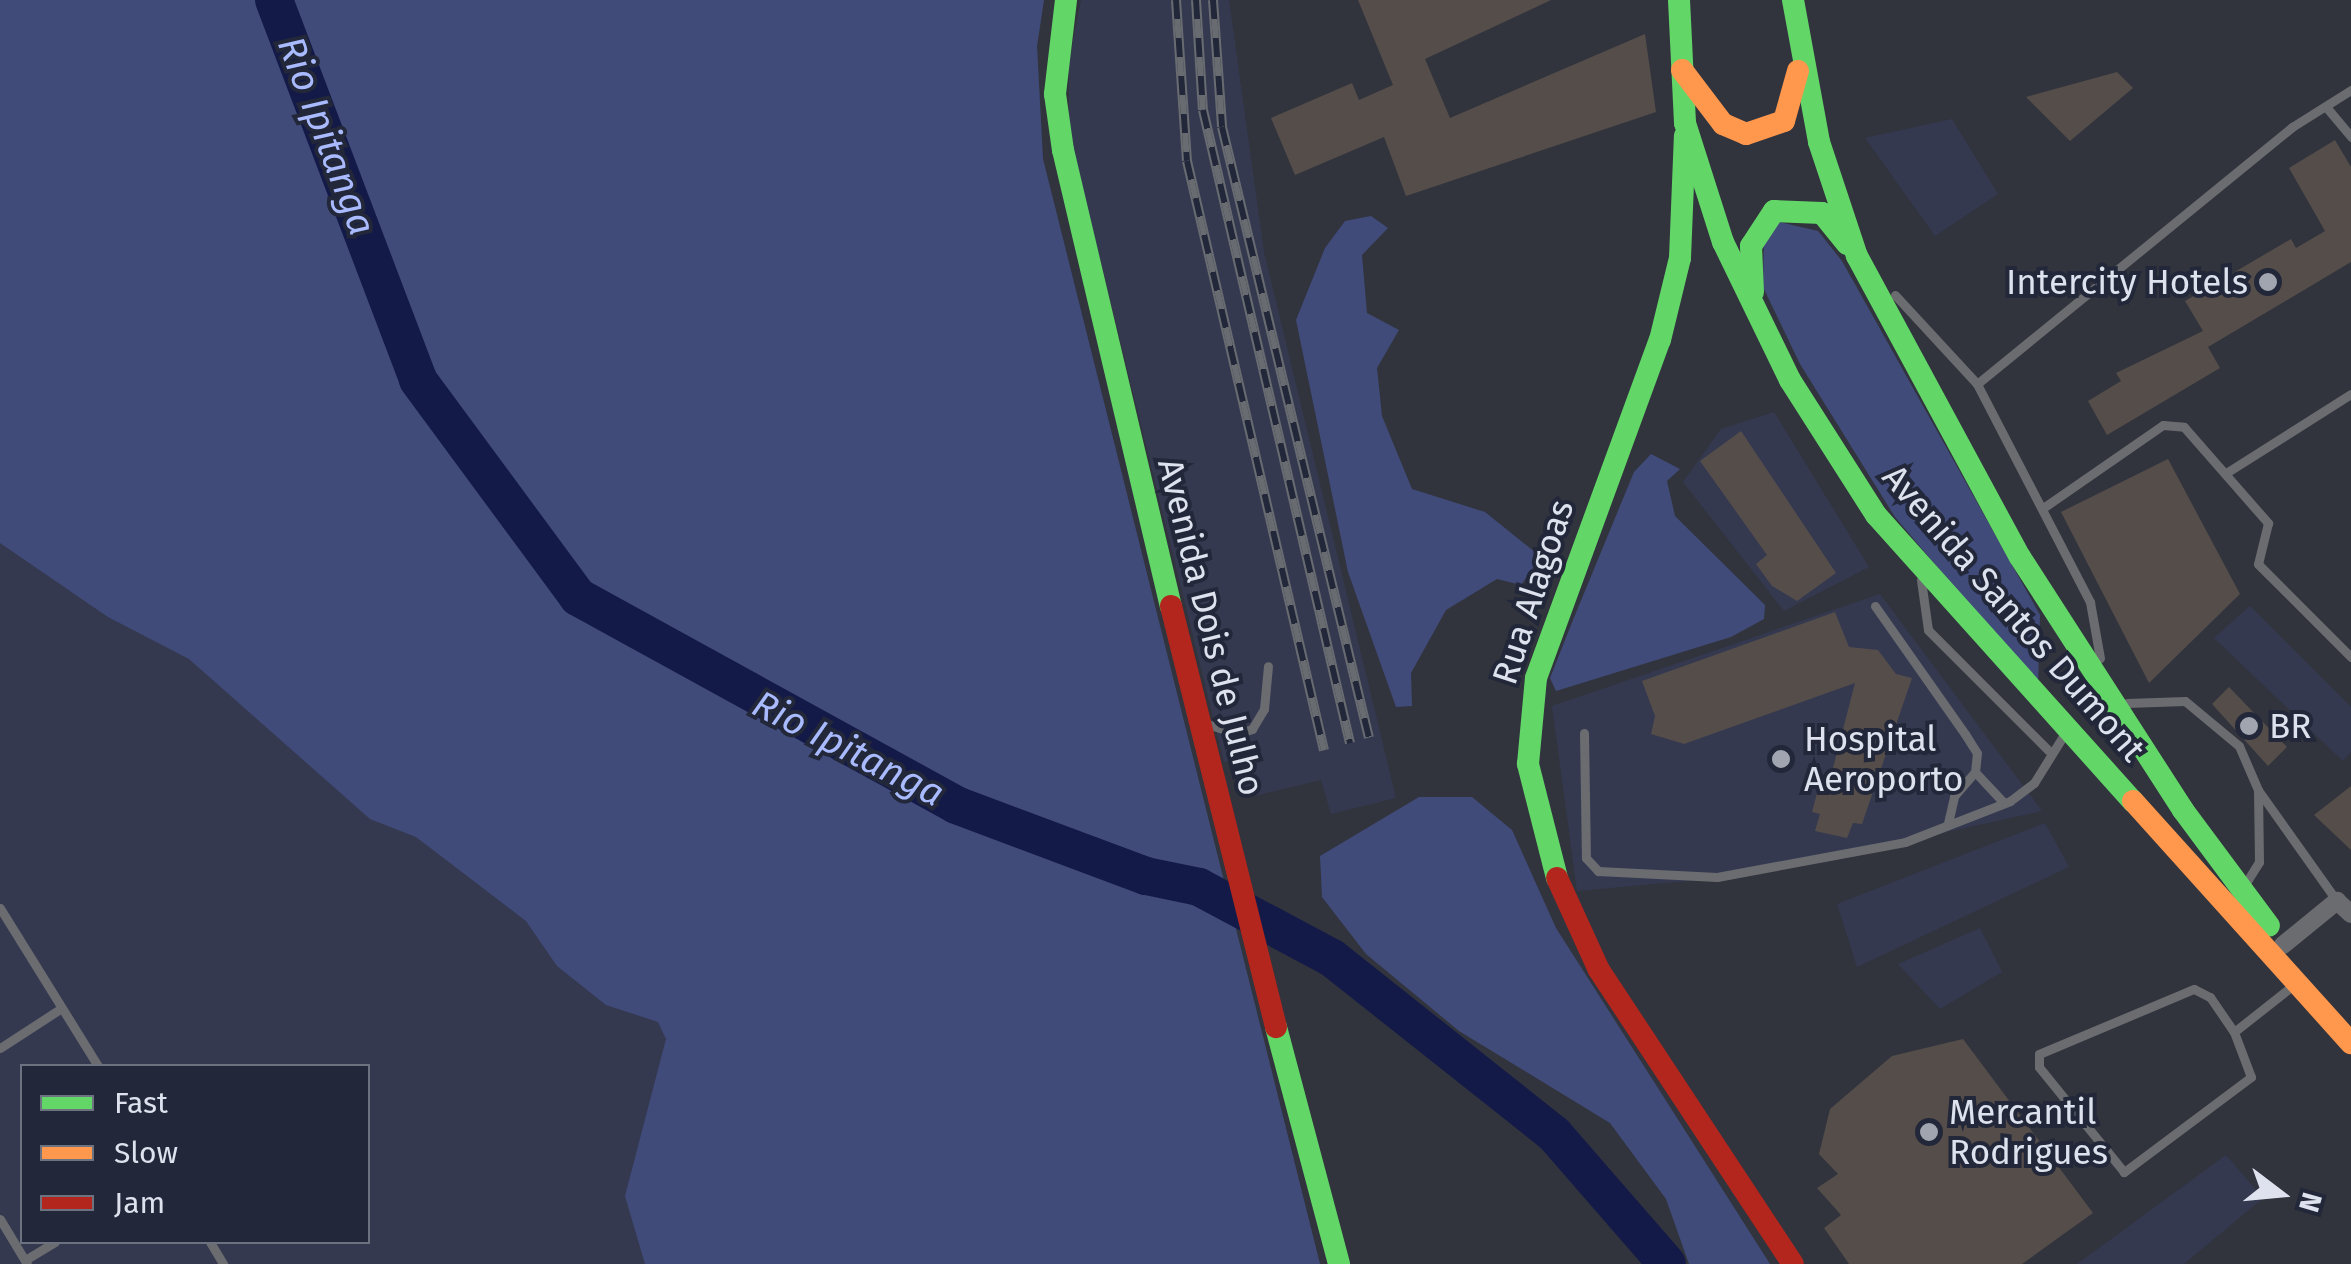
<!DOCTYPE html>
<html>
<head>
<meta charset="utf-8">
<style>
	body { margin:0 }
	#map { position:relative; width:2351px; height:1264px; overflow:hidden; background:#31343d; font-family:"Fira Sans",sans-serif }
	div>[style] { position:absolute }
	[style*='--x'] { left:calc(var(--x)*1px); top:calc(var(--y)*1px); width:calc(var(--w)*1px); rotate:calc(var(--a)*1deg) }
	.built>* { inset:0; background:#343950 }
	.green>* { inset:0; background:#404b7a }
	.river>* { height:38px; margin:-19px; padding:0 19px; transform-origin:19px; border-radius:19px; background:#141a48 }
	.building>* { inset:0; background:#554d4a }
	.lane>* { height:9px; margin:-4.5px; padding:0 4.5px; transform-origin:4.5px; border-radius:4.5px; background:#6b6c70 }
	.street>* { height:18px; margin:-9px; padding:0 9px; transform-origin:9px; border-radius:9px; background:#6b6c70 }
	.fast>* { height:22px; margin:-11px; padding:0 11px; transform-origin:11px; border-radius:11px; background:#63d668 }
	.slow>* { height:22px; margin:-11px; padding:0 11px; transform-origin:11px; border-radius:11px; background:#ff974d }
	.jam>* { height:22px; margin:-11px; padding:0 11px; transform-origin:11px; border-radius:11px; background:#b3261e }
	.rail>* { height:10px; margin-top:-5px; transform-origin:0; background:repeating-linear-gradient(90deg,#222739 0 19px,#686b70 0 38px); box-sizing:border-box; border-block:2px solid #686b70 }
	.dots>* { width:28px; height:28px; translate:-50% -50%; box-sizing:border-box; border:5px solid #222739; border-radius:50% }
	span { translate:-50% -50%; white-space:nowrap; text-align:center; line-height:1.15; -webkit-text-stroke:8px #222739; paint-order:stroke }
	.poi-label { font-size:35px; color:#dee2ee }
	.right { translate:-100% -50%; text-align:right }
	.left { translate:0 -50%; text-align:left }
	.street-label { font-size:35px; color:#dee2ee }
	.water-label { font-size:38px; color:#a9bbfe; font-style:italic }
	.legend { position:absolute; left:20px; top:1064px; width:350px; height:180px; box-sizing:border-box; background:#222739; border:2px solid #6d7281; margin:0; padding:12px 18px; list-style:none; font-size:30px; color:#dee2ee }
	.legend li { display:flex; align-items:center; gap:20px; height:50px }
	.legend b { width:50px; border:2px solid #6d7281 }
	.north { position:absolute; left:2231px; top:1144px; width:100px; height:100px; -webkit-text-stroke:8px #222739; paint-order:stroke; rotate:106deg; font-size:28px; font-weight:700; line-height:40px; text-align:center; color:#dee2ee }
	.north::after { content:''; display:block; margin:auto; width:35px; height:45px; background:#dee2ee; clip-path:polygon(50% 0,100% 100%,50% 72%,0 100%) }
</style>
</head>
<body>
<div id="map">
	<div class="built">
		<i style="clip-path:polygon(evenodd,0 0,1044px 0,1037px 46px,1043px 159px,1320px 1264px,0 1264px,0 0,22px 1066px,368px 1066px,368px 1242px,22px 1242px,22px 1066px)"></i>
		<i style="clip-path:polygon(1081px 0,1229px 0,1264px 252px,1396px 798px,1331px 814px,1321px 780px,1246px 798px,1236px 760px,1224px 762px,1069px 133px,1069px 62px)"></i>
		<i style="clip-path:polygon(1952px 119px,1998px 194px,1935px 236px,1865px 138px)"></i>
		<i style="clip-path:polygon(1774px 412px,1869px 567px,1784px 611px,1683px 482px,1721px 429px)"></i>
		<i style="clip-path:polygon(1880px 594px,2042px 811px,1753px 875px,1577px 891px,1552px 706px)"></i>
		<i style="clip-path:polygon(2250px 606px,2351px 707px,2351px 752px,2343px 761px,2214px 638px)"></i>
		<i style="clip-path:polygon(2045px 823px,2069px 867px,1857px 967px,1837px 904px)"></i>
		<i style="clip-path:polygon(1980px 928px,2002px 972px,1940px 1009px,1898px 964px)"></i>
		<i style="clip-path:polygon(2226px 1155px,2263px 1198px,2184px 1264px,2077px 1264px)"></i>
	</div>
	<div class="green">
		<i style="clip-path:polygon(0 0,1044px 0,1037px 46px,1043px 159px,1320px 1264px,645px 1264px,625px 1196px,666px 1039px,658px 1022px,606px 1005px,557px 966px,526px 921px,416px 837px,370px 819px,189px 659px,108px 617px,0 543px)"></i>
		<i style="clip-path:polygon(1371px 216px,1388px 228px,1362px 255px,1367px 313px,1399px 330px,1377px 368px,1382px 416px,1412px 489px,1485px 512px,1541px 557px,1521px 585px,1497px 579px,1446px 610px,1411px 673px,1412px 706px,1396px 707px,1348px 572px,1296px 320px,1325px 248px,1345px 221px)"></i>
		<i style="clip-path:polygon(1775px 221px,1818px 231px,1842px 261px,2040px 615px,2038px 686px,1895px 517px,1800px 364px,1763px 287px,1764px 236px)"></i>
		<i style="clip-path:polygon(1651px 454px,1680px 469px,1667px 481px,1675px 516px,1765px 605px,1764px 619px,1731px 637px,1556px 691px,1550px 678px,1573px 620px,1634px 472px)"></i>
		<i style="clip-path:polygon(1419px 797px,1472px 797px,1512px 830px,1556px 928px,1770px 1264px,1689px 1264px,1666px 1199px,1610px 1123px,1459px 1031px,1366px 954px,1322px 897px,1320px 856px)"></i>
	</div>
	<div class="river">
		<i style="--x:274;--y:0;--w:406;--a:69.2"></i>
		<i style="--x:418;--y:380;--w:270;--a:53.6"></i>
		<i style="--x:578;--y:597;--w:431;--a:28.8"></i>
		<i style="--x:956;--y:805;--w:203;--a:20.5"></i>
		<i style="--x:1146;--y:876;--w:54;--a:11.7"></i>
		<i style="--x:1199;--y:887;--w:151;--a:28.1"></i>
		<i style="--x:1332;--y:958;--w:283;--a:38.4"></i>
		<i style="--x:1554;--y:1134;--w:172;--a:49"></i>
	</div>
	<div class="building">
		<i style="clip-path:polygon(1358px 0,1551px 0,1425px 59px,1450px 118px,1645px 34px,1656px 112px,1406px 196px,1384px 137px,1295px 175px,1271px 118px,1352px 83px,1359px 100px,1393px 85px)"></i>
		<i style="clip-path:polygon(2117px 72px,2133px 88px,2070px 141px,2026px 97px)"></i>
		<i style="clip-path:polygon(2335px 140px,2351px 167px,2351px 262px,2208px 347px,2220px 368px,2107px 435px,2088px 401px,2121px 381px,2116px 373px,2203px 331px,2185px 301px,2291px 239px,2296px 248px,2325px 231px,2289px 168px)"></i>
		<i style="clip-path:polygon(1741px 431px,1836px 573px,1797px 601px,1772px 586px,1756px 564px,1767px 555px,1700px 461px)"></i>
		<i style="clip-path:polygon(2168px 459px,2240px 594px,2149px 683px,2061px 512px)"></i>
		<i style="clip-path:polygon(1835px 612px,1849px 647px,1878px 650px,1896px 674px,1912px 678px,1862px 824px,1853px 823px,1847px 838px,1815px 831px,1820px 814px,1812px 812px,1817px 793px,1826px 795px,1855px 683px,1684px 744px,1651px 734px,1655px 716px,1642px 681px)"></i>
		<i style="clip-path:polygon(2229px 687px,2287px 747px,2268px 766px,2212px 704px)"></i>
		<i style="clip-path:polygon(2351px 786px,2351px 850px,2314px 815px)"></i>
		<i style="clip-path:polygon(1963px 1039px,2093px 1213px,2022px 1264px,1849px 1264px,1824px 1228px,1841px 1215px,1817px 1188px,1838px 1174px,1819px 1154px,1830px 1109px,1892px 1056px)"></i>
	</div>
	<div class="lane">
		<i style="--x:2327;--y:108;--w:38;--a:50"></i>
		<i style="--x:1895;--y:295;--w:121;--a:47.3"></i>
		<i style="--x:1977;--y:384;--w:246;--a:62.6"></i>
		<i style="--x:2090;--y:602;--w:57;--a:79.9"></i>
		<i style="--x:1977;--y:384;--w:407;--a:-39.2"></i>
		<i style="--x:2292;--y:127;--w:70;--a:-32.1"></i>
		<i style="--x:2226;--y:473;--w:148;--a:-32.3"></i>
		<i style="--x:2043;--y:508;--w:146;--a:-34.7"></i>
		<i style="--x:2163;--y:425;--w:21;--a:5"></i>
		<i style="--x:2184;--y:427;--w:128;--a:48.8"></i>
		<i style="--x:2268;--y:523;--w:42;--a:103.7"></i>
		<i style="--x:2258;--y:564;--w:132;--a:45"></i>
		<i style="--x:1921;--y:580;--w:50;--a:82"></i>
		<i style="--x:1928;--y:630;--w:170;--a:45"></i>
		<i style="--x:1875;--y:606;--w:156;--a:54.9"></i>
		<i style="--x:1965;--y:734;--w:22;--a:58"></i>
		<i style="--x:1977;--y:753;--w:19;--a:96"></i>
		<i style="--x:1975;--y:772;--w:42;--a:46.9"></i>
		<i style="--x:2127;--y:703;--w:58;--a:-2"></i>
		<i style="--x:2185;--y:701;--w:70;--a:39.8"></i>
		<i style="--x:2239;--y:746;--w:48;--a:66.6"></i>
		<i style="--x:2258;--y:790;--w:72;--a:89.2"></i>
		<i style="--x:2259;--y:862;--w:25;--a:122"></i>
		<i style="--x:1204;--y:723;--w:35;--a:18"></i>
		<i style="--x:1237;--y:734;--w:16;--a:-18"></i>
		<i style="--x:1252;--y:729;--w:23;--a:-59"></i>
		<i style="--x:1264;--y:709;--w:43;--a:-84.7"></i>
		<i style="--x:1584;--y:733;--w:125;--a:89.1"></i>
		<i style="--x:1586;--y:858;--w:18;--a:47"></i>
		<i style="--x:1598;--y:871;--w:119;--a:2.9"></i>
		<i style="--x:1717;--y:877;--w:191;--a:-10.5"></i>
		<i style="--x:1905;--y:842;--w:113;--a:-21.3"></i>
		<i style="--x:2010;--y:801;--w:30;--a:-37"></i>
		<i style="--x:2034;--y:783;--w:59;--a:-58.2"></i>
		<i style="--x:2258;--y:790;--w:136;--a:54.6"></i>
		<i style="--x:1948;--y:823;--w:28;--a:-77"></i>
		<i style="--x:1954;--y:796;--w:32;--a:-49"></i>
		<i style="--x:0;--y:908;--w:186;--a:58.2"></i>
		<i style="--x:2194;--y:989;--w:18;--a:27"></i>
		<i style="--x:2210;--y:997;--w:42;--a:55.6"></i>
		<i style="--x:2234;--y:1032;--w:48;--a:69.3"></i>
		<i style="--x:2251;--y:1077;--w:159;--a:143.2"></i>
		<i style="--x:2124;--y:1172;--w:135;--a:-129"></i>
		<i style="--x:2039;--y:1067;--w:13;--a:-90"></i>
		<i style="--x:2039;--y:1054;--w:168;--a:-22.8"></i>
		<i style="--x:2234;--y:1032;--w:73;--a:-38.3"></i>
		<i style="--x:0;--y:1048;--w:72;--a:-33"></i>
		<i style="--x:0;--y:1219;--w:52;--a:59"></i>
		<i style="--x:210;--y:1242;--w:26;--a:59"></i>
		<i style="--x:25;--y:1260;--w:35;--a:-31"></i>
	</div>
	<div class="street">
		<i style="--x:2283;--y:945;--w:70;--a:-39.2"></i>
		<i style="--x:2337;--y:901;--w:19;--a:43"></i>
	</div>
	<div class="fast">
		<i style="--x:1066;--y:0;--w:95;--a:96.7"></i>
		<i style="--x:1055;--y:94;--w:57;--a:81.9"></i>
		<i style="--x:1063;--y:150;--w:469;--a:76.7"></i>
		<i style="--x:1679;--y:0;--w:123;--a:87.2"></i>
		<i style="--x:1685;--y:123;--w:125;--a:72.3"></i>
		<i style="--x:1723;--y:242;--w:153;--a:64.1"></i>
		<i style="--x:1790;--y:380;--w:160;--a:57.5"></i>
		<i style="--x:1876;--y:515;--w:385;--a:48.1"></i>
		<i style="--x:1793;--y:0;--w:144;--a:79.6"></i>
		<i style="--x:1819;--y:142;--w:120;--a:71.6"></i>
		<i style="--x:1857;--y:256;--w:342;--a:61.6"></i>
		<i style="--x:2020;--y:557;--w:301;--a:57.2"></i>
		<i style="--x:2183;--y:810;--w:144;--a:53.4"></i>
		<i style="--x:1753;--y:292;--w:46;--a:-92.5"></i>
		<i style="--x:1751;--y:246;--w:42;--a:-56.7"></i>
		<i style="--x:1774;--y:211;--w:48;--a:2.4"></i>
		<i style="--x:1822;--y:213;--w:40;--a:51"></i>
		<i style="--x:1557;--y:878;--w:118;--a:-104.3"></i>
		<i style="--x:1528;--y:764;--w:86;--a:-84.7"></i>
		<i style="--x:1536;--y:678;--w:360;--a:-69.9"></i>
		<i style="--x:1660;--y:340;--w:84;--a:-76.3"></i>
		<i style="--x:1680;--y:258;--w:122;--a:-87.7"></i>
		<i style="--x:1276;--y:1027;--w:245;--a:75.1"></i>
	</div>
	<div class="slow">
		<i style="--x:1682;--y:70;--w:68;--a:52.8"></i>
		<i style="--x:1723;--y:124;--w:25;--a:23"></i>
		<i style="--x:1746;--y:134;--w:40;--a:-18.9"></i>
		<i style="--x:1784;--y:121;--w:52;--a:-74.4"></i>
		<i style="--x:2133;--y:801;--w:326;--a:48"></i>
	</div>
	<div class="jam">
		<i style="--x:1171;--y:606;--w:434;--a:76"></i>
		<i style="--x:1557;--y:878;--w:101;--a:65.5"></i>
		<i style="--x:1599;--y:970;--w:352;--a:56.6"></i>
	</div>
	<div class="rail">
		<i style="--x:1176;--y:0;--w:161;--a:86.1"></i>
		<i style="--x:1187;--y:161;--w:605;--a:76.91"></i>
		<i style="--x:1196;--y:0;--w:110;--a:86.4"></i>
		<i style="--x:1203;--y:110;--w:650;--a:76.93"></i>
		<i style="--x:1213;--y:0;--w:127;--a:85.9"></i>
		<i style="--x:1222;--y:127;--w:628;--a:76.47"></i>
	</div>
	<div class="dots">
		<i style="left:2268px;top:282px;background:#a1a5b0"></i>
		<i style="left:2249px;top:726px;background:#a1a5b0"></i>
		<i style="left:1781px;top:759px;background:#a1a5b0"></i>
		<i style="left:1929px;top:1132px;background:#a1a5b0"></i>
	</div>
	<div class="poi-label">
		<span class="right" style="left:2248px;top:282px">Intercity Hotels</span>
		<span class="left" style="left:2269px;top:726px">BR</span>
		<span class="left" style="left:1804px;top:759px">Hospital<br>Aeroporto</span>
		<span class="left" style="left:1949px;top:1132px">Mercantil<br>Rodrigues</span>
	</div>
	<div class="street-label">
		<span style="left:1533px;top:592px;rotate:-72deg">Rua Alagoas</span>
		<span style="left:2014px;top:613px;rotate:49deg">Avenida Santos Dumont</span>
		<span style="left:1211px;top:627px;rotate:76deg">Avenida Dois de Julho</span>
	</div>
	<div class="water-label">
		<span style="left:326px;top:136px;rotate:69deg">Rio Ipitanga</span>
		<span style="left:848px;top:749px;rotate:27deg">Rio Ipitanga</span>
	</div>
	<ul class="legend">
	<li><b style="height:12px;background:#63d668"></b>Fast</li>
	<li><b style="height:12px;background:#ff974d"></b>Slow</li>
	<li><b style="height:12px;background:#b3261e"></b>Jam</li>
	</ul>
	<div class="north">N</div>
</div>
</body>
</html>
